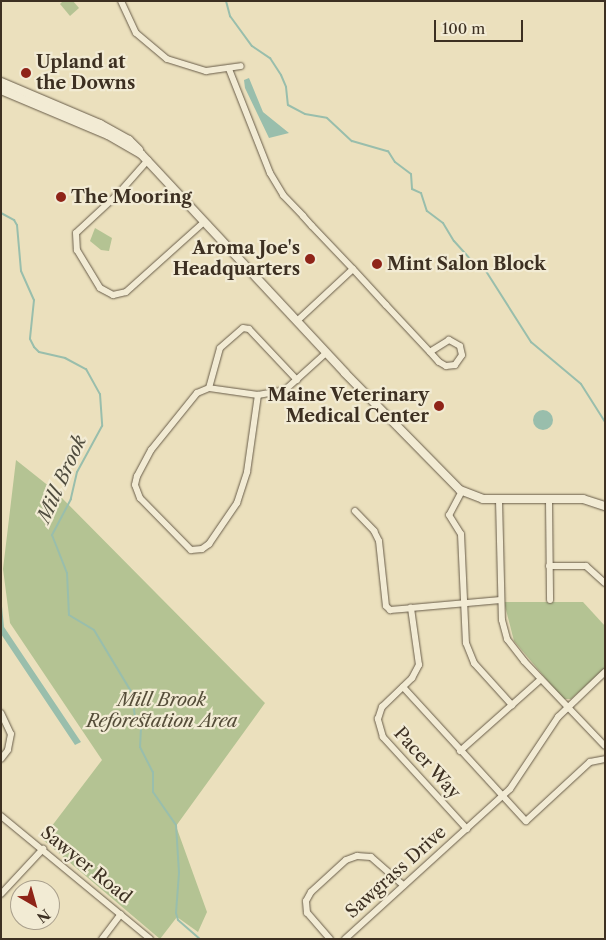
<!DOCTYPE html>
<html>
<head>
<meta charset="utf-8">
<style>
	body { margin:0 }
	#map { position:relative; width:606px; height:940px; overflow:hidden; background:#ebe0bd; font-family:"Libre Caslon Text",serif }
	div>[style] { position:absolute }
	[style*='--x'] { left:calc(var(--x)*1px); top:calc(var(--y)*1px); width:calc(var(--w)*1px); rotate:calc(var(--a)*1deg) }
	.green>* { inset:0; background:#b4c393 }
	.water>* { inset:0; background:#99beac }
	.round { border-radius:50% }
	.stream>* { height:2px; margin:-1px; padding:0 1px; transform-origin:1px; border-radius:1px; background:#99beac }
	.roads { filter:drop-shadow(0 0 1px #685c49) drop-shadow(0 0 1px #685c49) }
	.minor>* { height:6px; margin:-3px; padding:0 3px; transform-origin:3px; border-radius:3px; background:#f2ebd4 }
	.tertiary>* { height:8px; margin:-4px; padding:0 4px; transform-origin:4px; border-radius:4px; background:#f2ebd4 }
	.dots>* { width:14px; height:14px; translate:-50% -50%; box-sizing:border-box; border:2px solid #f2ebd4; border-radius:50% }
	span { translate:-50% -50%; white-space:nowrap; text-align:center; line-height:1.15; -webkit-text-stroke:4.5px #f2ebd4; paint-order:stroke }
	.poi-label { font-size:18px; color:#3d3022; font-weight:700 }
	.left { translate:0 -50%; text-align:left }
	.right { translate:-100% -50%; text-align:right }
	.park-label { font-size:18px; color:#554d39; font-style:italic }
	.street-label { font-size:18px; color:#3d3022 }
	.water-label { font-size:19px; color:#4f4c3e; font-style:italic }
	.frame { position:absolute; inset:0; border:2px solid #3d3022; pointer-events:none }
	.north { position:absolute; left:10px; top:880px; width:50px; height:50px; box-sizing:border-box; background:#f2ebd4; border:1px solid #aaa08d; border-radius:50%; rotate:142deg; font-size:14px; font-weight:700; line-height:20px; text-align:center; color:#3d3022 }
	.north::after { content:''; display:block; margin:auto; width:18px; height:22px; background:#8f2418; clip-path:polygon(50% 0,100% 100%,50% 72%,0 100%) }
	.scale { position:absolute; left:434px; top:20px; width:89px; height:22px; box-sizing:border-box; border:2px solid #3d3022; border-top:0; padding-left:6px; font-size:15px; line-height:18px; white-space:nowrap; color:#3d3022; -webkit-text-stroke:4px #f2ebd4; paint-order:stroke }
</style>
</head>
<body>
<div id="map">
	<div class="green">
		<i style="clip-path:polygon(63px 1px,73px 1px,79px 8px,70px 16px,60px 4px)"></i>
		<i style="clip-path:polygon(95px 228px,112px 238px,109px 251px,101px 250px,90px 241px)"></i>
		<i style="clip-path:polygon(16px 460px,55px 491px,265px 703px,176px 826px,207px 912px,198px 932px,177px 917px,160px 939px,42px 839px,102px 760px,10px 623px,3px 569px)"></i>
		<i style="clip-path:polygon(504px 602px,583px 602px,605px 626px,605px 668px,571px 699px,563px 699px,514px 641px)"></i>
	</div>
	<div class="water">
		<i style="clip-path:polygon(249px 78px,263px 112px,289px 133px,269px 138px,245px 88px,244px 80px)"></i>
		<i class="round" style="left:533px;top:410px;width:20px;height:20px"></i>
		<i style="clip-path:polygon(1px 596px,4px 627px,81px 742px,75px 745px,1px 634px)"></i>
	</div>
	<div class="stream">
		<i style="--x:226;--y:1;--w:16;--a:75"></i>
		<i style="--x:230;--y:16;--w:37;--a:54"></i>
		<i style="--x:252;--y:46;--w:22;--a:34"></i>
		<i style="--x:270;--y:58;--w:20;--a:57"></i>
		<i style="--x:281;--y:75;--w:13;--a:67"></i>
		<i style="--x:286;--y:87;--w:18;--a:84"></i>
		<i style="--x:288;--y:105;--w:19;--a:28"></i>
		<i style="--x:305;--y:114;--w:22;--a:10"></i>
		<i style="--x:327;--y:118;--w:34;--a:43"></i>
		<i style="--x:352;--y:141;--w:37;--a:16"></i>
		<i style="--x:388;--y:151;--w:13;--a:58"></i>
		<i style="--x:395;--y:162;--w:20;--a:37"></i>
		<i style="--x:411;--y:174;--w:15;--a:86"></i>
		<i style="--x:412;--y:189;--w:10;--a:24"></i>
		<i style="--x:421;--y:193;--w:19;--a:72"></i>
		<i style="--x:427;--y:211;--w:20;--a:37"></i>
		<i style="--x:443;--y:223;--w:21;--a:59"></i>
		<i style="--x:454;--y:241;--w:30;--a:48"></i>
		<i style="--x:474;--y:263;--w:11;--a:27"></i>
		<i style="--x:484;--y:268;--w:88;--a:57.6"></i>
		<i style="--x:531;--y:342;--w:65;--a:40"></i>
		<i style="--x:581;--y:384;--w:45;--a:57.7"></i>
		<i style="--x:1;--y:213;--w:15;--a:28"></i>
		<i style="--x:14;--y:220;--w:6;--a:59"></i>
		<i style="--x:17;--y:225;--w:46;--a:85"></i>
		<i style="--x:21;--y:271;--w:32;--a:66"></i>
		<i style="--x:34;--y:300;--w:39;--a:96"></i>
		<i style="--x:30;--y:339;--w:9;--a:63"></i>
		<i style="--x:34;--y:347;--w:7;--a:45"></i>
		<i style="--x:39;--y:352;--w:27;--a:13"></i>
		<i style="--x:65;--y:358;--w:24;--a:28"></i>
		<i style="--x:86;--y:369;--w:29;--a:61"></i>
		<i style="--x:100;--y:394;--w:32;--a:86"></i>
		<i style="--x:102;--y:426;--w:52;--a:118.5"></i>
		<i style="--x:77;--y:472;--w:28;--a:103"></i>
		<i style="--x:71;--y:499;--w:41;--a:117.8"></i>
		<i style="--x:52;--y:535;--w:41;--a:68.5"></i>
		<i style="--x:67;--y:573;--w:42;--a:87.3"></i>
		<i style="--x:69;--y:615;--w:29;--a:31"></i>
		<i style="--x:94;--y:630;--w:74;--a:58.9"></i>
		<i style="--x:132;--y:693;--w:24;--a:83"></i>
		<i style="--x:135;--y:717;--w:13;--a:61"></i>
		<i style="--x:141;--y:728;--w:19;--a:93"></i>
		<i style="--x:140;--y:747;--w:28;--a:63"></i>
		<i style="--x:153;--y:772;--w:20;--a:90"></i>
		<i style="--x:153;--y:792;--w:40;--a:55.1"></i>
		<i style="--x:176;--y:825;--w:48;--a:86.4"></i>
		<i style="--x:179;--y:873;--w:40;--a:94.3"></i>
		<i style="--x:176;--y:913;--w:7;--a:74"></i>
		<i style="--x:178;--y:920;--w:29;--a:41"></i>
	</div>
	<div class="roads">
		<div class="minor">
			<i style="--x:121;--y:1;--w:35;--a:65"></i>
			<i style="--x:136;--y:33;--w:40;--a:40"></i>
			<i style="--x:167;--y:59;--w:41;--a:17.1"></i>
			<i style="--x:206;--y:71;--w:35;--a:-8"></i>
			<i style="--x:229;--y:69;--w:112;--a:68.5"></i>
			<i style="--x:270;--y:173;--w:26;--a:59"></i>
			<i style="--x:283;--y:195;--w:29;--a:46"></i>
			<i style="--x:303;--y:216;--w:13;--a:48"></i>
			<i style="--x:312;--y:226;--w:59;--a:46.4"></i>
			<i style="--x:353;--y:269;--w:49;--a:47.5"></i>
			<i style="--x:386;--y:305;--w:64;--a:46.9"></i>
			<i style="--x:430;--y:352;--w:13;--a:48"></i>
			<i style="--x:439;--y:362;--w:8;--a:30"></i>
			<i style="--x:446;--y:366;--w:9;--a:-6"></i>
			<i style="--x:455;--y:365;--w:12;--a:-55"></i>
			<i style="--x:462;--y:355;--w:9;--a:-103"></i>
			<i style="--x:460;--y:346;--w:13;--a:-151"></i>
			<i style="--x:449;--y:340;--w:22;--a:148"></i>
			<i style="--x:148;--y:160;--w:45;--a:131.4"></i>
			<i style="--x:118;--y:194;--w:57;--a:137.1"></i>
			<i style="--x:76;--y:233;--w:17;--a:87"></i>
			<i style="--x:77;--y:250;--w:44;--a:58.8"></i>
			<i style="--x:100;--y:288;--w:15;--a:28"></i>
			<i style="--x:113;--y:295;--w:13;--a:-13"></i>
			<i style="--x:126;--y:292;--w:105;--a:-41.9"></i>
			<i style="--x:297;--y:321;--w:76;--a:-42.9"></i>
			<i style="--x:209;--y:388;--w:41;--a:-74.6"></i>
			<i style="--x:220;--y:348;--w:30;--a:-41"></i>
			<i style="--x:243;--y:328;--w:6;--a:9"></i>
			<i style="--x:249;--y:329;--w:70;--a:46.7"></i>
			<i style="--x:258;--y:395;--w:49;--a:-171.9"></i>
			<i style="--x:209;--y:388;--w:13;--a:157"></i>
			<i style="--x:197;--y:393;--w:73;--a:128.9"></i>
			<i style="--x:151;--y:450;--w:30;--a:118"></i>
			<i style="--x:137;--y:476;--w:9;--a:103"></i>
			<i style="--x:135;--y:485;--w:14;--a:69"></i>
			<i style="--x:140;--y:498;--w:73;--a:45.6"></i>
			<i style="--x:191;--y:550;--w:11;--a:-5"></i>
			<i style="--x:202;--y:549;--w:9;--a:-36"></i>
			<i style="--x:209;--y:544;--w:50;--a:-55.7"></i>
			<i style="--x:237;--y:503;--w:33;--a:-72"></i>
			<i style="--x:247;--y:472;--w:78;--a:-81.9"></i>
			<i style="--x:258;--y:395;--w:27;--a:-10"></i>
			<i style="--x:285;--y:390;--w:55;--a:-42.1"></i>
			<i style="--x:462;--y:491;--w:27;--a:118"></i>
			<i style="--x:449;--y:515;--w:22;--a:58"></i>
			<i style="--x:461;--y:534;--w:109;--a:87.4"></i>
			<i style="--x:466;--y:643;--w:22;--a:68"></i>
			<i style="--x:474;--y:663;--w:57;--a:47.9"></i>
			<i style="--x:499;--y:500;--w:120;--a:88.6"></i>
			<i style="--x:502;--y:620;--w:20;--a:75"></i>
			<i style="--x:507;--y:639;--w:28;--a:52"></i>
			<i style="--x:524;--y:661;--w:117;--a:46.4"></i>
			<i style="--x:549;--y:500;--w:100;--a:89.4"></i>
			<i style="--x:355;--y:511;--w:28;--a:46"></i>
			<i style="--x:374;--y:531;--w:11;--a:63"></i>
			<i style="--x:379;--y:541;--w:65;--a:83.9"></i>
			<i style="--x:386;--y:606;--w:6;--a:45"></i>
			<i style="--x:390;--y:610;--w:21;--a:-5"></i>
			<i style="--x:549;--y:566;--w:37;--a:0"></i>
			<i style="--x:586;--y:566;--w:25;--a:42"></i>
			<i style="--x:403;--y:687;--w:182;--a:47.5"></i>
			<i style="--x:526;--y:821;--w:87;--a:-42.7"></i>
			<i style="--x:590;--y:762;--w:15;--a:-11"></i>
			<i style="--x:1;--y:713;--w:23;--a:65"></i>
			<i style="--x:11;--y:734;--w:16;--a:101"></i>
			<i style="--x:8;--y:750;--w:11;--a:128"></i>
			<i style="--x:460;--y:751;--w:108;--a:-41.6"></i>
			<i style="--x:1;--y:816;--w:193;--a:39.5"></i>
			<i style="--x:467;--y:829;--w:125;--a:-132.4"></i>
			<i style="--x:383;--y:737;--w:19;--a:-106"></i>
			<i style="--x:378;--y:719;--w:13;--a:-72"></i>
			<i style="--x:382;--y:707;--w:42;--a:-44"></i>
			<i style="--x:412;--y:678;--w:15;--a:-62"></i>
			<i style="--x:419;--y:665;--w:58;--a:-98"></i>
			<i style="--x:411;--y:608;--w:90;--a:-5.1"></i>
			<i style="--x:1;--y:894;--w:62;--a:-47"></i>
			<i style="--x:102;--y:939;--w:31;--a:-53"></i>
			<i style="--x:330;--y:939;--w:35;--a:-131"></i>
			<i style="--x:307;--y:913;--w:12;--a:-95"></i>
			<i style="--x:306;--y:901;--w:10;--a:-61"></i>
			<i style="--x:311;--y:892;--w:47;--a:-42.4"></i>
			<i style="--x:346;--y:860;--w:12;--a:-20"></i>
			<i style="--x:357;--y:856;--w:14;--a:4"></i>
			<i style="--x:371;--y:857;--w:43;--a:41.2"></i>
			<i style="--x:345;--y:939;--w:223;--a:-42.3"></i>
			<i style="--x:510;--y:789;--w:87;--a:-56.3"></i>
			<i style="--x:558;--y:717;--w:65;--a:-43.8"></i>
		</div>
		<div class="tertiary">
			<i style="--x:1;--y:82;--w:108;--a:23"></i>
			<i style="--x:100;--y:124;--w:33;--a:29"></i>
			<i style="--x:129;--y:140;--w:14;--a:45"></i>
			<i style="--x:1;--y:90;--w:116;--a:22.8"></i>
			<i style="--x:108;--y:135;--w:38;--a:30"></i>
			<i style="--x:141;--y:154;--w:299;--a:47"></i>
			<i style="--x:345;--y:373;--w:164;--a:45.5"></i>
			<i style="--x:460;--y:490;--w:25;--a:21"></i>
			<i style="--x:483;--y:499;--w:100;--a:0"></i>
			<i style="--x:583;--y:499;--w:23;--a:18"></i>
		</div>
	</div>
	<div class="dots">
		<i style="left:26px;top:73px;background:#8f2418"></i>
		<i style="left:61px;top:197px;background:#8f2418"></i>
		<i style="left:310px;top:259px;background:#8f2418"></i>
		<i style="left:377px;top:264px;background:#8f2418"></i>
		<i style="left:439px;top:406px;background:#8f2418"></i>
	</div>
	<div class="poi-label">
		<span class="left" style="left:36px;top:73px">Upland at<br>the Downs</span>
		<span class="left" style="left:71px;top:197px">The Mooring</span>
		<span class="right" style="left:300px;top:259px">Aroma Joe's<br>Headquarters</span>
		<span class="left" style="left:387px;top:264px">Mint Salon Block</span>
		<span class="right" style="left:429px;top:406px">Maine Veterinary<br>Medical Center</span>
	</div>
	<div class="park-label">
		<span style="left:162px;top:711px">Mill Brook<br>Reforestation Area</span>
	</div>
	<div class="street-label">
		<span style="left:427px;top:763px;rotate:48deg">Pacer Way</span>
		<span style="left:86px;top:865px;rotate:39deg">Sawyer Road</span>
		<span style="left:396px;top:872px;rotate:-42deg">Sawgrass Drive</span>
	</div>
	<div class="water-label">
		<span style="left:62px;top:479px;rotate:-66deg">Mill Brook</span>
	</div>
	<div class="frame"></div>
	<div class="north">N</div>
	<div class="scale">100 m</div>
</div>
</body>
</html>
